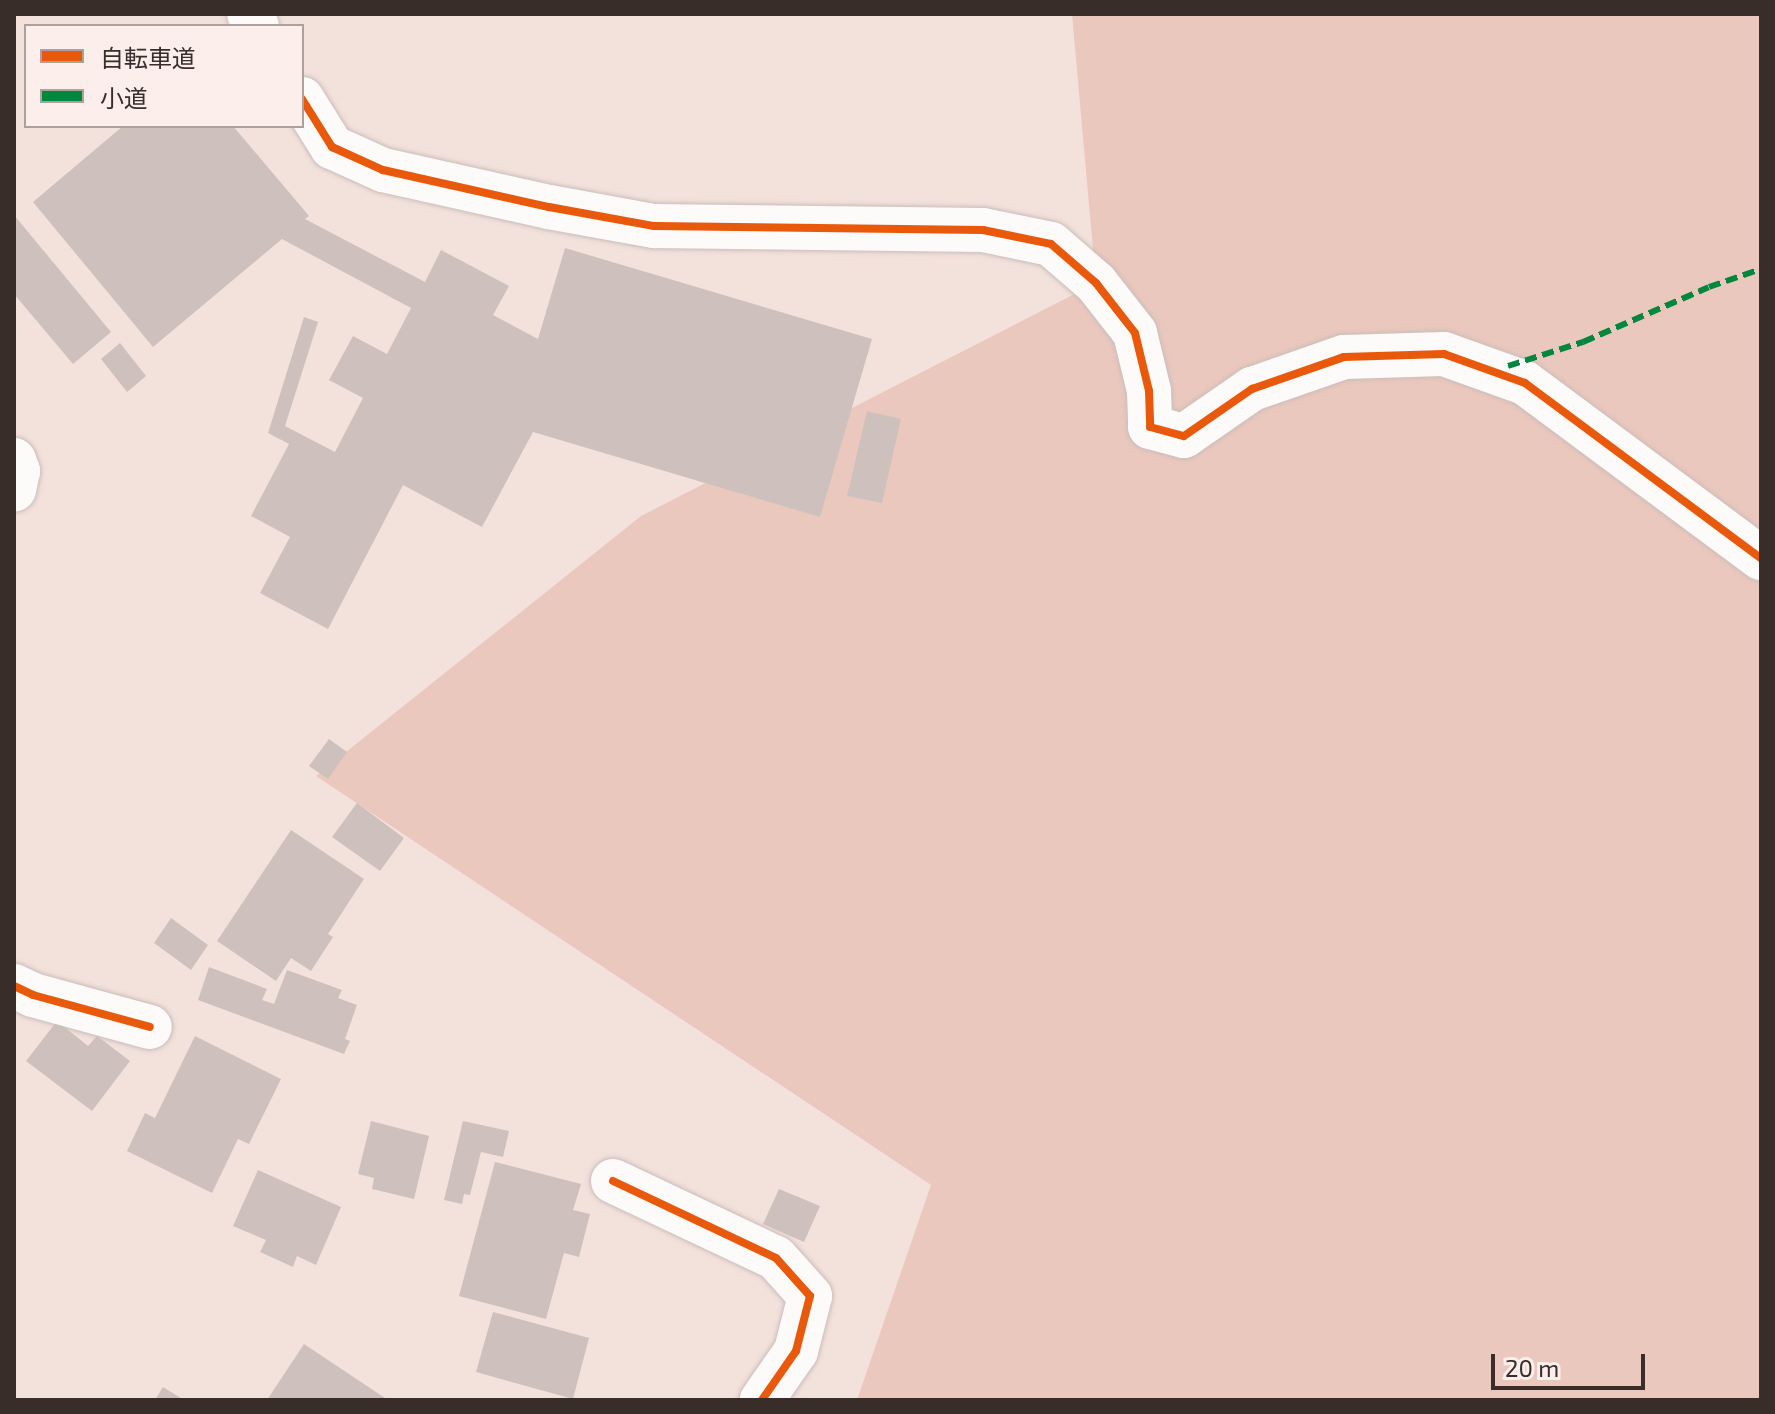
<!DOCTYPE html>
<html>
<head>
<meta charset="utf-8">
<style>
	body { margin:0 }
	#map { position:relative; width:1775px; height:1414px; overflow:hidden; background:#f3e1dc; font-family:"Exo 2","Noto Sans JP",sans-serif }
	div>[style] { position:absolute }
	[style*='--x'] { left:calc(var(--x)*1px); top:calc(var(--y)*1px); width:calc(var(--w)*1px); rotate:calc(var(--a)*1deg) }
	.green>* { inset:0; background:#ebc8bd }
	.building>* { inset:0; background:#cec1bd }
	.roads { filter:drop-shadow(0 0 2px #cbbdba) drop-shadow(0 0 2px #cbbdba) }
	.minor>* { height:44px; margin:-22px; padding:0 22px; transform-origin:22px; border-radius:22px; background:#fdfafa }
	.quiet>* { height:6px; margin-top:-3px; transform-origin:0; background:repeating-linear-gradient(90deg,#00873e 0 12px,transparent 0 18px) }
	.cycleway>* { height:8px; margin:-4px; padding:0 4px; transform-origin:4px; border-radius:4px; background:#e8590c }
	span { translate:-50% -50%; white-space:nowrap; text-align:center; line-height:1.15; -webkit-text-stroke:7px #fbeeeb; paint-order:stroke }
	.frame { position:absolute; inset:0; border:16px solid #392d2a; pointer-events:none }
	.legend { position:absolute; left:24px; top:24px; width:280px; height:104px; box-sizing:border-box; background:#fbeeeb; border:2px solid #ada19e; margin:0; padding:10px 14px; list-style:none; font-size:24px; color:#392d2a }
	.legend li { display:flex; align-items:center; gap:16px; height:40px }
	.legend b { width:40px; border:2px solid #ada19e }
	.scale { position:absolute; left:1491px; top:1354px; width:154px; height:36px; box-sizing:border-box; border:4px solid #392d2a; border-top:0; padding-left:10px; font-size:24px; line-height:28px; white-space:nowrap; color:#392d2a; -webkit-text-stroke:6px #fbeeeb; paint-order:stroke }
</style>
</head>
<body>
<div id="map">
	<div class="green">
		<i style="clip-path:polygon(1072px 14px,1761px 14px,1761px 1400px,857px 1400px,931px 1185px,316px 776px,641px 516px,1096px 283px)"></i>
	</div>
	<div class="building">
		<i style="clip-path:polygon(123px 126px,233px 126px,309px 216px,305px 219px,425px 282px,441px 250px,509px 286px,493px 315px,538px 339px,565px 248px,872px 339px,820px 517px,533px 432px,482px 527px,403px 485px,328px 629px,260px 593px,290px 537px,251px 516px,289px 444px,268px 433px,304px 317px,318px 322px,285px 426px,335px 452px,363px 398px,329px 380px,353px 336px,387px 354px,411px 308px,282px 239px,153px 347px,33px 202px)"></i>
		<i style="clip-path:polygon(14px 215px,111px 332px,73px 364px,14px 294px)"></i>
		<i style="clip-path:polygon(120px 343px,146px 376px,127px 392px,101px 359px)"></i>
		<i style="clip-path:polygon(867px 411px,901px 419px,882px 503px,847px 496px)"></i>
		<i style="clip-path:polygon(329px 739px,347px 752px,328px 779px,309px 766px)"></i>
		<i style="clip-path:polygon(357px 803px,404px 838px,380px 871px,332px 837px)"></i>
		<i style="clip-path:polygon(291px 830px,364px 879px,328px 934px,333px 937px,311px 971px,291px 958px,276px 981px,217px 941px)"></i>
		<i style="clip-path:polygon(171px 918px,208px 945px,191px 970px,154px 943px)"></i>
		<i style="clip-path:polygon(209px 967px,267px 989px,262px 1000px,274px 1004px,287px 970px,342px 990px,338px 998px,357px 1005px,345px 1039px,350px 1041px,344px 1054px,198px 1000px)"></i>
		<i style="clip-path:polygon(57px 1021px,88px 1046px,97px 1036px,130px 1061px,92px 1111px,26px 1061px)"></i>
		<i style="clip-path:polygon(195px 1036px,281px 1079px,249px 1144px,238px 1139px,212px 1193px,127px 1151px,145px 1113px,155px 1118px)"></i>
		<i style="clip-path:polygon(371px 1121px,429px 1136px,414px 1199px,372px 1189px,374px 1178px,358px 1174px)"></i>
		<i style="clip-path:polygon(463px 1121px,509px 1131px,503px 1157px,481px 1152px,470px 1195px,464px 1194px,462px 1204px,444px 1200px)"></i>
		<i style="clip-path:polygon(495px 1162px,581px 1184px,573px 1210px,590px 1214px,579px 1257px,564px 1253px,546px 1319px,459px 1296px)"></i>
		<i style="clip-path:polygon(258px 1170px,341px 1207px,316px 1265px,297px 1256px,293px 1267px,260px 1252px,266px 1240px,233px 1226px)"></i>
		<i style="clip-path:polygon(779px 1189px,820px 1206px,804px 1242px,763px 1224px)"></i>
		<i style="clip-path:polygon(493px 1312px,589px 1338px,573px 1399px,476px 1372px)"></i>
		<i style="clip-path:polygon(304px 1344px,388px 1400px,267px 1400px)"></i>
		<i style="clip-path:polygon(163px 1387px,184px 1400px,155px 1400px)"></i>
	</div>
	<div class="roads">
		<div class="minor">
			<i style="--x:249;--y:14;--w:14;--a:56"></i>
			<i style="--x:302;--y:99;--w:57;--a:58"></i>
			<i style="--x:332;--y:147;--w:56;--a:24.3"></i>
			<i style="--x:383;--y:170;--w:170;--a:12.6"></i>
			<i style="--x:549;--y:207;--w:107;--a:10.3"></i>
			<i style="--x:654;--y:226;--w:329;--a:0.7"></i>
			<i style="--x:983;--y:230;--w:69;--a:11.6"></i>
			<i style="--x:1051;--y:244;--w:60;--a:40.9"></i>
			<i style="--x:1096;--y:283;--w:63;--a:52"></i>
			<i style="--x:1135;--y:333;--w:60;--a:76.4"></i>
			<i style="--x:1149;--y:391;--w:36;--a:88"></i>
			<i style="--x:1150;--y:427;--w:35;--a:15"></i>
			<i style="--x:1184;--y:436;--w:83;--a:-34.7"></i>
			<i style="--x:1252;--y:389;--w:97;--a:-19.2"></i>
			<i style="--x:1344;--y:357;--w:100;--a:-1.7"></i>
			<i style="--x:1444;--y:354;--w:86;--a:19.7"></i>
			<i style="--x:1525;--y:383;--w:294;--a:36.6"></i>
			<i style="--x:14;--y:460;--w:12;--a:70"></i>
			<i style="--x:18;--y:471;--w:19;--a:102"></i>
			<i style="--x:14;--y:986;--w:21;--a:25"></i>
			<i style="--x:33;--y:995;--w:121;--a:15.3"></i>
			<i style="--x:613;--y:1181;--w:180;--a:25.3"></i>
			<i style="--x:776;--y:1258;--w:51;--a:48.2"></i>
			<i style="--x:810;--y:1296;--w:57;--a:104.3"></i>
			<i style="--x:796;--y:1351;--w:60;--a:124.8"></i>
		</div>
	</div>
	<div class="quiet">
		<i style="--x:1508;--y:366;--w:79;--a:-17.7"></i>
		<i style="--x:1583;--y:342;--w:137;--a:-23.6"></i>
		<i style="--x:1709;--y:287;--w:55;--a:-19.1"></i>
	</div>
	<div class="cycleway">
		<i style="--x:302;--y:99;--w:57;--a:58"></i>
		<i style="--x:332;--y:147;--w:56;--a:24.3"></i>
		<i style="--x:383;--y:170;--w:170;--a:12.6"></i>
		<i style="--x:549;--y:207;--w:107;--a:10.3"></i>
		<i style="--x:654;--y:226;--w:329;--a:0.7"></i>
		<i style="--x:983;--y:230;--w:69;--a:11.6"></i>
		<i style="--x:1051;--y:244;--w:60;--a:40.9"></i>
		<i style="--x:1096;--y:283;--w:63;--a:52"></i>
		<i style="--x:1135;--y:333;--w:60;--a:76.4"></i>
		<i style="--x:1149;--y:391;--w:36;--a:88"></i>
		<i style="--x:1150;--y:427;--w:35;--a:15"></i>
		<i style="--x:1184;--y:436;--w:83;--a:-34.7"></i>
		<i style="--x:1252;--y:389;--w:97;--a:-19.2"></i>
		<i style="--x:1344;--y:357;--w:100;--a:-1.7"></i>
		<i style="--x:1444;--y:354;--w:86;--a:19.7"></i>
		<i style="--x:1525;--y:383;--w:294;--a:36.6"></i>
		<i style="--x:14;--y:986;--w:21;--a:25"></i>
		<i style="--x:33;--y:995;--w:121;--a:15.3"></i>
		<i style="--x:613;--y:1181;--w:180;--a:25.3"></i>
		<i style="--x:776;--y:1258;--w:51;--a:48.2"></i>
		<i style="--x:810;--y:1296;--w:57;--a:104.3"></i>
		<i style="--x:796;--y:1351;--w:60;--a:124.8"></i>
	</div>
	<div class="frame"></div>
	<ul class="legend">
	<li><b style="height:10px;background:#e8590c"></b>自転車道</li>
	<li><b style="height:10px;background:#00873e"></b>小道</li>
	</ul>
	<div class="scale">20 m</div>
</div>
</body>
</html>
